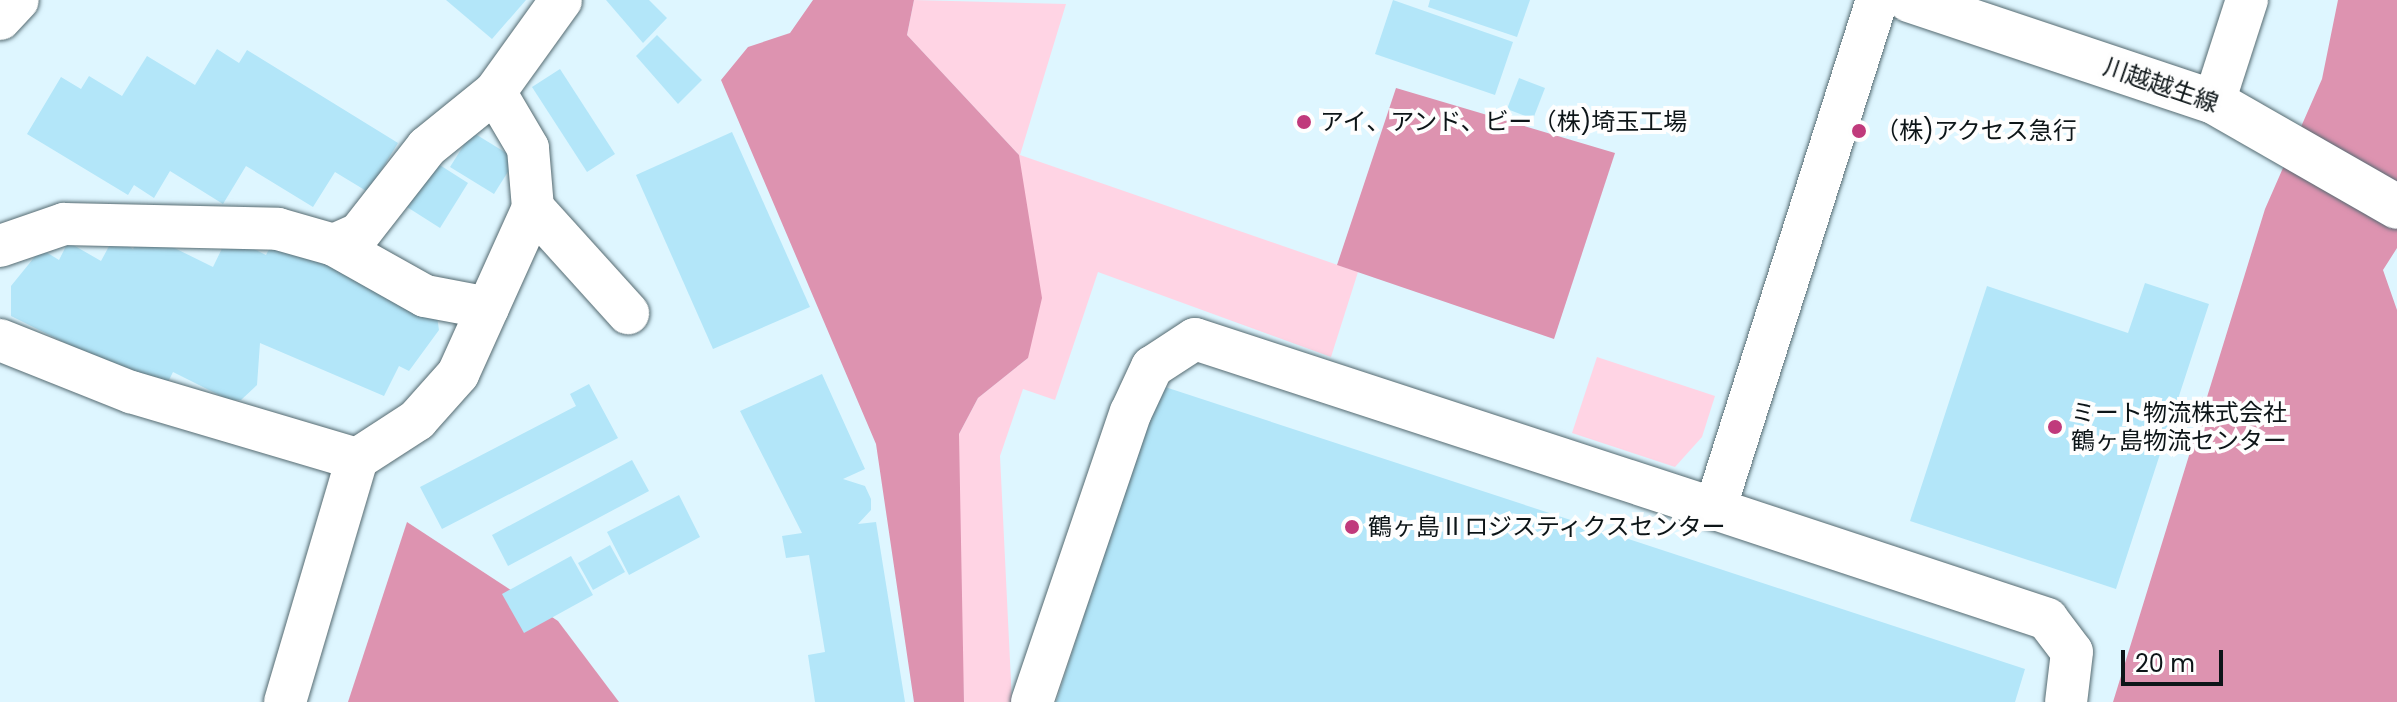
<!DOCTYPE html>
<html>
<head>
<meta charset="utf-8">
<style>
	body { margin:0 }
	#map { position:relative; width:2397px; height:702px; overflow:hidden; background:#def6ff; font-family:Poppins,"Noto Sans JP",sans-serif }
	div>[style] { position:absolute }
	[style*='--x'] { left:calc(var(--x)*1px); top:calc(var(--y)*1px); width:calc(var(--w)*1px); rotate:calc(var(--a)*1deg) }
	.green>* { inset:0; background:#ffd4e4 }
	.forest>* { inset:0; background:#dd93b0 }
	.building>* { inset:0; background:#b3e6f9 }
	.roads { filter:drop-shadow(0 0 2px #556a71) drop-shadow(0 0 2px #556a71) }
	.minor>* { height:42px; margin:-21px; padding:0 21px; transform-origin:21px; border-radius:21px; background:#fff }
	.major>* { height:44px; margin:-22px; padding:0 22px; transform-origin:22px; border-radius:22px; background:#fff }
	.dots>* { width:22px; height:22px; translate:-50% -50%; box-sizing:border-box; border:4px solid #fefefe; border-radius:50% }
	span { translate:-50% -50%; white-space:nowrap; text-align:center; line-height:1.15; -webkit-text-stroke:8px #fefefe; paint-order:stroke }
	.street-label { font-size:24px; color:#0d1518 }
	.poi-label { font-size:24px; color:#0d1518 }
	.left { translate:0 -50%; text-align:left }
	.scale { position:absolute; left:2121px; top:650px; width:102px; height:36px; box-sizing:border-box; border:4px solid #0d1518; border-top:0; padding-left:10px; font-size:24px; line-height:28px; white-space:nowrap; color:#0d1518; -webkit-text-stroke:6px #fefefe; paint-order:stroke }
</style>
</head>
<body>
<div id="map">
	<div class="green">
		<i style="clip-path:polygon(914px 0,1066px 4px,1020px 155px,1358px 272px,1331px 357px,1098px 272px,1055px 400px,1023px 389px,1000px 456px,1012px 702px,964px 702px,956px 512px,959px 434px,978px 398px,1028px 358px,1019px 155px,907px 35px)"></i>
		<i style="clip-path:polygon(1597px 357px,1715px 396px,1702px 437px,1675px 467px,1572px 433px)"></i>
	</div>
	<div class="forest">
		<i style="clip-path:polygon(813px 0,914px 0,907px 35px,1019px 155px,1042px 298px,1028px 358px,978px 398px,959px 434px,964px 702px,914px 702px,876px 444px,721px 80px,748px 47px,790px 33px)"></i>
		<i style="clip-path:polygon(2338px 0,2397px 0,2397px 248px,2383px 270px,2397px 310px,2397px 702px,2113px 702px,2265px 209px,2322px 79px)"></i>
		<i style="clip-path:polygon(1396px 88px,1615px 153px,1554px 339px,1337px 265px)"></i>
		<i style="clip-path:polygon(407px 522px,558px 621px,619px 702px,348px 702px)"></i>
	</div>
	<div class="building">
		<i style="clip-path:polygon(446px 0,526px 0,492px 39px)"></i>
		<i style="clip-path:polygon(606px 0,649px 0,667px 18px,643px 43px)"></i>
		<i style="clip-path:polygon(1393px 0,1513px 42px,1495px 95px,1375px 54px)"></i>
		<i style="clip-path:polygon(1430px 0,1530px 0,1517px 37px,1428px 7px)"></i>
		<i style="clip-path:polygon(657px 35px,702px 80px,678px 104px,636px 56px)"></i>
		<i style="clip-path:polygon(217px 49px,239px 63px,247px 50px,398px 143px,368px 192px,335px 172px,313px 207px,246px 166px,223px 204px,170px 171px,154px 198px,134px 185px,128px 195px,27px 134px,61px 77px,81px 89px,89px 76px,122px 96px,147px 56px,195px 85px)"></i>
		<i style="clip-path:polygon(560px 69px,615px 154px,587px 172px,532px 87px)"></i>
		<i style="clip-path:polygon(1519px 78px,1545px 88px,1533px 119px,1507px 109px)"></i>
		<i style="clip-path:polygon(472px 132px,516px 159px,494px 194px,450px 167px)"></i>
		<i style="clip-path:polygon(732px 132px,810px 307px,713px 349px,636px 175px)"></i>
		<i style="clip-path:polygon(435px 162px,468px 183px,440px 228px,407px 207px)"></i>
		<i style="clip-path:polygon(142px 232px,213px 267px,228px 236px,266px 255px,275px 238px,437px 317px,439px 330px,409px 371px,399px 366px,384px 396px,260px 343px,257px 385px,241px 400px,229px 400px,173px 372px,166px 386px,146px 374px,142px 381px,11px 316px,11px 286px,41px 249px,59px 260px,68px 242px,101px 261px,114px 237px,133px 249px)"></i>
		<i style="clip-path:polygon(2145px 283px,2209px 304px,2116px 589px,1910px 521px,1987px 286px,2128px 333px)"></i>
		<i style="clip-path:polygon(822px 374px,865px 469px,843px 479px,865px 486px,871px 499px,871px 510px,858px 524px,876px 522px,905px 702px,815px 702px,808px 655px,825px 652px,809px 555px,786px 558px,782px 536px,802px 533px,740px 411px)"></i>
		<i style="clip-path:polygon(589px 384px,618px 438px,442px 529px,420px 487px,576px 406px,570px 394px)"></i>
		<i style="clip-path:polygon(1159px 385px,2025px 669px,2015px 702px,1056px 702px)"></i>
		<i style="clip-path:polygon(632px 460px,649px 491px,508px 566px,492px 535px)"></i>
		<i style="clip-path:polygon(679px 495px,700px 537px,629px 575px,607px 532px)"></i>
		<i style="clip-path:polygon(610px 545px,625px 572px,593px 590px,578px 563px)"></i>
		<i style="clip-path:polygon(571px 556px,593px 595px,524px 633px,502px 594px)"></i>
	</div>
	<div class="roads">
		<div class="minor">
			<i style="--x:0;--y:19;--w:26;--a:-47"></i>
			<i style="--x:2214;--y:102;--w:107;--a:-72.1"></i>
			<i style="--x:533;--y:208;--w:142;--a:47.9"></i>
			<i style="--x:334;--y:245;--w:104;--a:29.3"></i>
			<i style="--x:425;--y:296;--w:64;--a:10.8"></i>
			<i style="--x:0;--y:246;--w:68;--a:-19"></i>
			<i style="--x:64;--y:224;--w:214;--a:1.3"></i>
			<i style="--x:278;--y:229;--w:58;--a:15.9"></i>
			<i style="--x:334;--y:245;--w:27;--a:-24"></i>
			<i style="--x:359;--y:234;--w:110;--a:-52"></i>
			<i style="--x:427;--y:147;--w:87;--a:-39"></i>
			<i style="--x:495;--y:92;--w:113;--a:-54.3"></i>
			<i style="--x:0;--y:340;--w:141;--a:21.7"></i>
			<i style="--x:131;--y:392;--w:236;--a:16.5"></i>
			<i style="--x:357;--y:459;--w:72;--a:-33"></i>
			<i style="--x:417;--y:420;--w:62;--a:-48.3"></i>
			<i style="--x:458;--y:374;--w:182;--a:-65.7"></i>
			<i style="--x:533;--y:208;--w:60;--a:-94.8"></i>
			<i style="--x:528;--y:148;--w:65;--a:-120.5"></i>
			<i style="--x:1715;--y:509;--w:350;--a:18.3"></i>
			<i style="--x:2047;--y:619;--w:41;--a:52.9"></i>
			<i style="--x:2072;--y:652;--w:50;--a:96.8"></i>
			<i style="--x:285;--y:702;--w:253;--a:-73.5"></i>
			<i style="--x:1032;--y:702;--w:306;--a:-71.2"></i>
			<i style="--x:1131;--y:412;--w:50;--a:-65"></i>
			<i style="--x:1152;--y:367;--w:51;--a:-33.1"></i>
			<i style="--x:1195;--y:339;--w:547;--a:18.1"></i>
			<i style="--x:1715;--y:509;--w:534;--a:-72.35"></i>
		</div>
		<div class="major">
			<i style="--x:1909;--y:0;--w:322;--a:18.5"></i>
			<i style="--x:2214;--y:102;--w:211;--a:29.8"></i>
		</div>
	</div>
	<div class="dots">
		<i style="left:1304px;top:122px;background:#c03a7c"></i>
		<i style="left:1859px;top:131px;background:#c03a7c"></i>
		<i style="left:2055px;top:427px;background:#c03a7c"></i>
		<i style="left:1352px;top:527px;background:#c03a7c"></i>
	</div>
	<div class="street-label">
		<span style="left:2161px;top:85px;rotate:19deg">川越越生線</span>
	</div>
	<div class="poi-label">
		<span class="left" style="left:1320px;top:122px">アイ、アンド、ビー（株)埼玉工場</span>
		<span class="left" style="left:1875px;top:131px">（株)アクセス急行</span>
		<span class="left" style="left:2071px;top:427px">ミート物流株式会社<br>鶴ヶ島物流センター</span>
		<span class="left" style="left:1368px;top:527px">鶴ヶ島Ⅱロジスティクスセンター</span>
	</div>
	<div class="scale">20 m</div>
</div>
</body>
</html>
